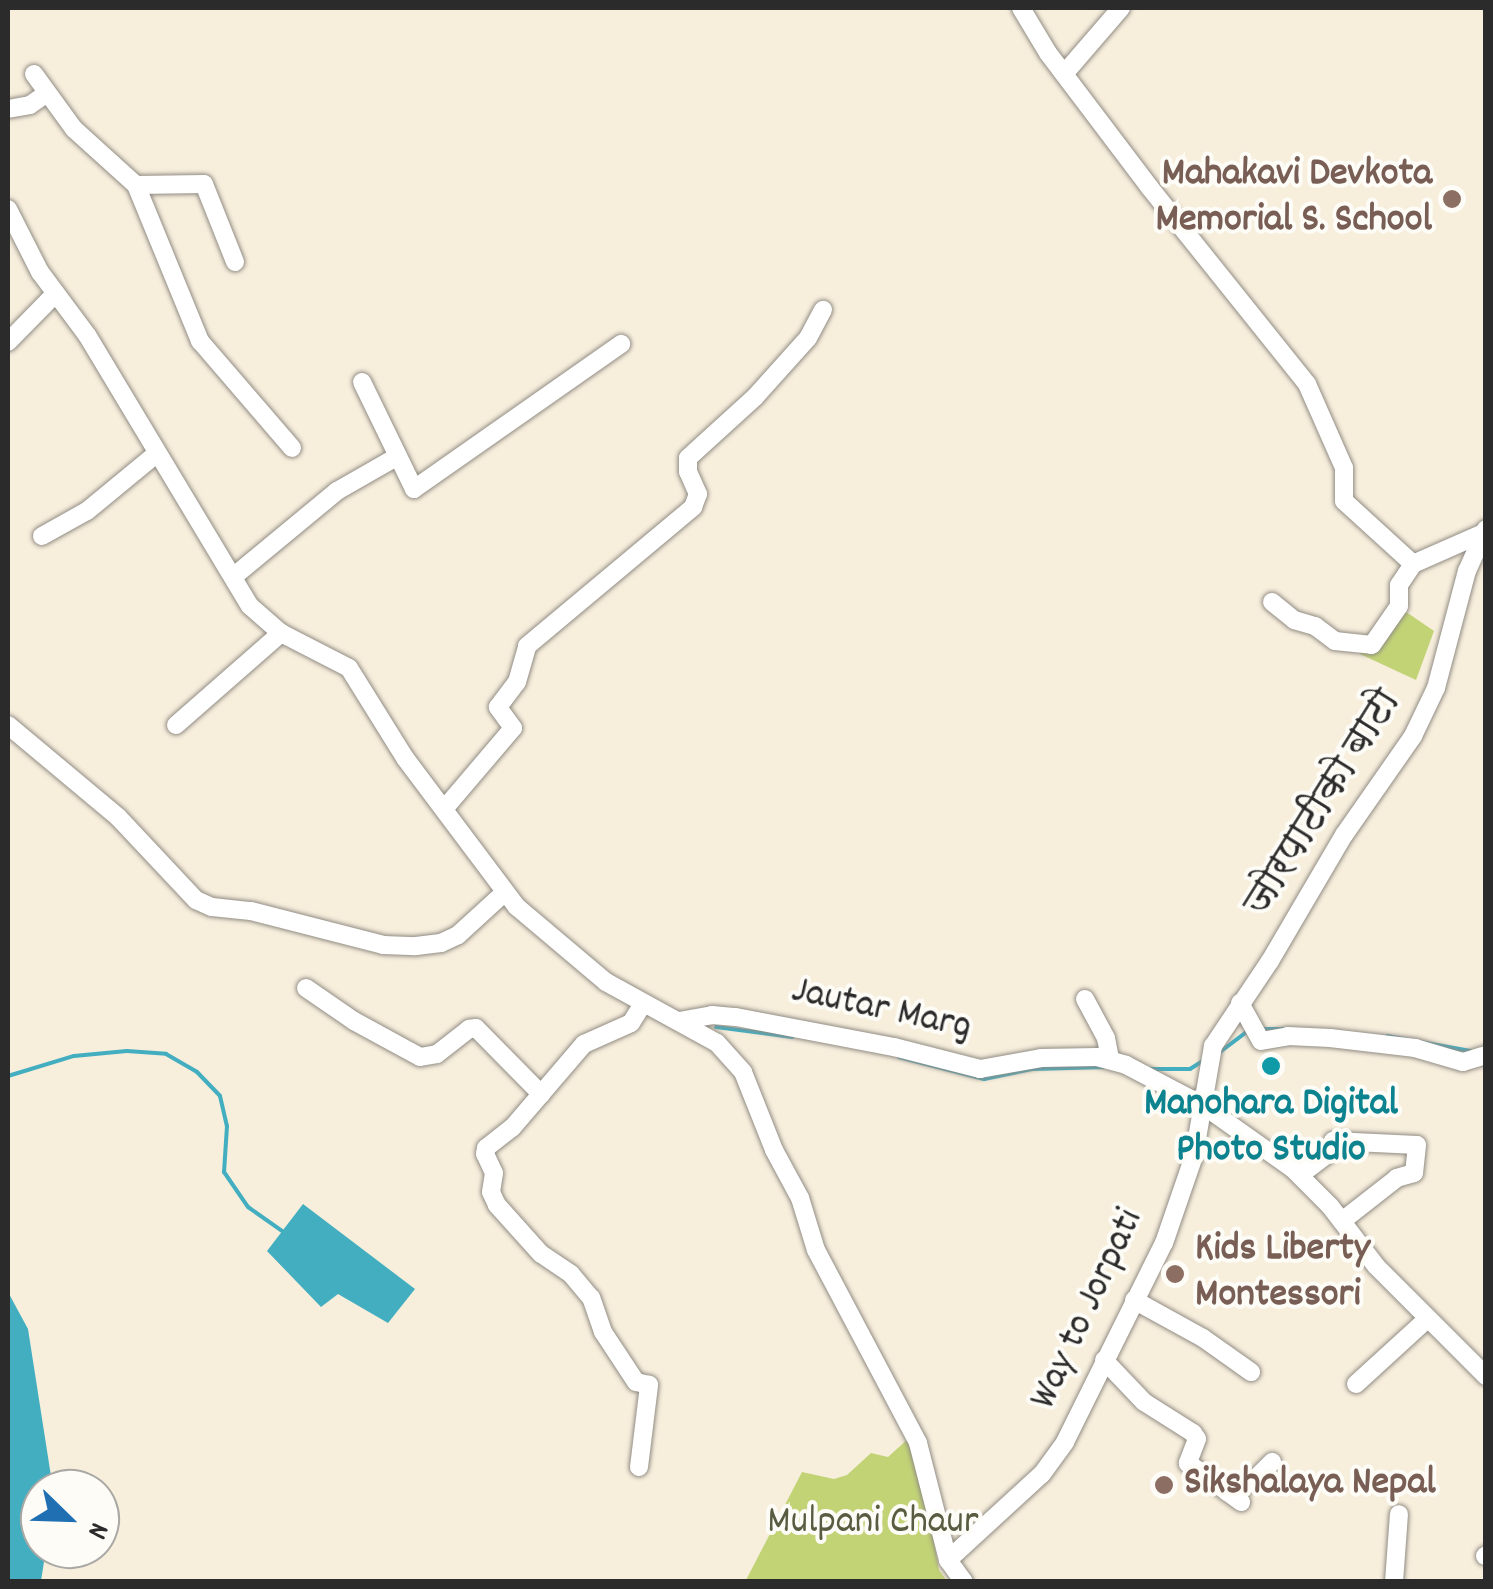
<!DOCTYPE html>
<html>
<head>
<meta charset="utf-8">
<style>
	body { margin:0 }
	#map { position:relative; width:1493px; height:1589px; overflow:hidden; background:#f7eedc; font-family:Dekko,"Playpen Sans Deva",sans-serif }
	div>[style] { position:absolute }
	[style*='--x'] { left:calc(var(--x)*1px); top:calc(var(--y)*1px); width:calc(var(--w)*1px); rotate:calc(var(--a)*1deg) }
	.green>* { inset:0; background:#c2d376 }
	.water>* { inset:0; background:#42aec0 }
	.stream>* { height:4px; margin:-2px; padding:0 2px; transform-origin:2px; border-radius:2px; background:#42aec0 }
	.roads { filter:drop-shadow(0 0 2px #918c84) drop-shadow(0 0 2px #918c84) }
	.minor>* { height:18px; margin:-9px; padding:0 9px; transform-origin:9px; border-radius:9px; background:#fff }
	.dots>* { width:28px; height:28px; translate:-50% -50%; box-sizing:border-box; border:5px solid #fdfcf7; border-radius:50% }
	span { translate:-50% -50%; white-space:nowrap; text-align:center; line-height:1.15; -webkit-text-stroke:8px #fdfcf7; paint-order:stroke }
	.education-label { font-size:40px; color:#785e54; font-weight:700 }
	.right { translate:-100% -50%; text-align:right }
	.left { translate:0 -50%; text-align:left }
	.street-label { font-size:40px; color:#2b2b2b }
	.culture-label { font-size:40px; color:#0d838f; font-weight:700 }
	.park-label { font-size:40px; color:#585d42 }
	.frame { position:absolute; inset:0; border:10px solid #2b2b2b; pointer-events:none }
	.north { position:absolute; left:20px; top:1469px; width:100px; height:100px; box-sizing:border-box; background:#fdfcf7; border:2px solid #a9a8a5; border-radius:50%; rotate:113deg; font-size:28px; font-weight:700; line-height:40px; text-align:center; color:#2b2b2b }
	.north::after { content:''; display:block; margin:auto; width:35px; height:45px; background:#1f6fb2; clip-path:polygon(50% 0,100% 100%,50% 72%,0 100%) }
</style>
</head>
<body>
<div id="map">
	<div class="green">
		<i style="clip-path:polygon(1393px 603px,1434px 631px,1416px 680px,1360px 654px)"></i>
		<i style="clip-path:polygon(909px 1438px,926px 1498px,939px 1570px,947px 1581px,745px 1582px,802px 1472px,834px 1479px,847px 1475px,871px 1453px,888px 1457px)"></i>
	</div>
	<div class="water">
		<i style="clip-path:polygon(303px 1204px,415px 1289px,388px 1323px,338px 1294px,321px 1307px,267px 1251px)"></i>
		<i style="clip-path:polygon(8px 1292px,28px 1329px,53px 1489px,40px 1489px,40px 1549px,46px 1549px,41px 1581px,8px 1581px)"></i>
	</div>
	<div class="stream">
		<i style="--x:716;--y:1027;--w:77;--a:7.5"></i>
		<i style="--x:1263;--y:1029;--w:20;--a:0"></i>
		<i style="--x:1387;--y:1036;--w:85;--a:10.1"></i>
		<i style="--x:1220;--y:1052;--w:35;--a:-37"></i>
		<i style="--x:899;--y:1057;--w:88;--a:14.5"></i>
		<i style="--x:984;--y:1079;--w:49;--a:-11.8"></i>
		<i style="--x:1032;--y:1069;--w:74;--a:-1.5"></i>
		<i style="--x:1150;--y:1069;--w:40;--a:0"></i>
		<i style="--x:1190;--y:1069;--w:15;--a:-32"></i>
		<i style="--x:8;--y:1076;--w:69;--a:-16.9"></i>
		<i style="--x:74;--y:1056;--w:53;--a:-5.4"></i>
		<i style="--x:127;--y:1051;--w:39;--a:4"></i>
		<i style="--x:166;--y:1054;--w:36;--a:30"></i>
		<i style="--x:197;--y:1072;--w:33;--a:46"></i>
		<i style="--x:220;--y:1096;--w:31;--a:77"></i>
		<i style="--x:227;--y:1126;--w:46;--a:93.7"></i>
		<i style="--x:224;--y:1172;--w:42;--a:55.6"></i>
		<i style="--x:248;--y:1207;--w:42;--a:35.2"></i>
	</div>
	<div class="roads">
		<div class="minor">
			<i style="--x:1021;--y:8;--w:52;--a:59"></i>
			<i style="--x:1048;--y:53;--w:169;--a:52.9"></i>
			<i style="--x:1150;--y:188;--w:251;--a:51.3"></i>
			<i style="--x:1307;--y:384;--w:92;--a:66.2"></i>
			<i style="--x:1344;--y:468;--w:33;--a:90"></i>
			<i style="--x:1344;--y:501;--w:93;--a:42.4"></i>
			<i style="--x:34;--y:74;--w:68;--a:54"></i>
			<i style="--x:74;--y:129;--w:84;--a:42.1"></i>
			<i style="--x:136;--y:185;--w:169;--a:67.7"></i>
			<i style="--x:200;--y:341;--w:141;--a:49.3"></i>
			<i style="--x:1064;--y:74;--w:87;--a:-49.2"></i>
			<i style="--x:8;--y:109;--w:22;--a:-10"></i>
			<i style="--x:30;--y:105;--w:19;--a:-35"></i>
			<i style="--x:136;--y:185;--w:68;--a:-0.8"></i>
			<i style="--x:204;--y:184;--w:84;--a:68.3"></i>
			<i style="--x:8;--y:209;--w:71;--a:63.1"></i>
			<i style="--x:40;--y:272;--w:79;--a:53.3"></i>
			<i style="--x:87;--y:335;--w:316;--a:59"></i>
			<i style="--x:250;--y:606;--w:41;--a:41.1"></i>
			<i style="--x:281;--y:633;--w:76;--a:27.2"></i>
			<i style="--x:349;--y:668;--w:106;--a:58.1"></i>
			<i style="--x:405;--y:758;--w:186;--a:53.1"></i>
			<i style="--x:517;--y:907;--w:116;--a:40.1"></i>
			<i style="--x:606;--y:982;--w:127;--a:28.8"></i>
			<i style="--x:717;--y:1043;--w:39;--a:48"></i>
			<i style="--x:743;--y:1072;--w:84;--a:68.3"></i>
			<i style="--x:774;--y:1150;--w:55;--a:61.6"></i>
			<i style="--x:800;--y:1198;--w:54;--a:72.9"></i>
			<i style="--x:816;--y:1250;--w:218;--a:62.1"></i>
			<i style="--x:918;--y:1443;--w:121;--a:75.6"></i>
			<i style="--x:948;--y:1560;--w:27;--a:54"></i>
			<i style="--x:8;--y:342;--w:67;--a:-45.6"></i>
			<i style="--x:362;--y:382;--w:119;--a:64.1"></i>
			<i style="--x:414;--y:489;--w:253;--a:-35"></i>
			<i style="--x:42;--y:536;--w:51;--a:-29.1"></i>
			<i style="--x:87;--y:511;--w:88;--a:-39.5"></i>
			<i style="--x:233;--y:577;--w:135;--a:-39.6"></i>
			<i style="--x:337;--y:491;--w:70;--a:-29.8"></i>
			<i style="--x:1272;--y:602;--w:28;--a:39"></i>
			<i style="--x:1294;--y:620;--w:22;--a:16"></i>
			<i style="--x:1315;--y:626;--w:25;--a:37"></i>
			<i style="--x:1335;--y:641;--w:37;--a:6"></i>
			<i style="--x:1372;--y:645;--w:47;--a:-55.3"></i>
			<i style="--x:1399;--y:606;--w:21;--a:-90"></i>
			<i style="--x:1399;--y:585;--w:25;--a:-56"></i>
			<i style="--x:1413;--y:564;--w:74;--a:-23.8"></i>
			<i style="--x:8;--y:725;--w:143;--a:39.9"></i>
			<i style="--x:118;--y:817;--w:114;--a:46.8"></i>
			<i style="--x:196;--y:900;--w:17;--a:24"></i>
			<i style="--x:212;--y:907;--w:39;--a:6"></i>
			<i style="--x:251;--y:911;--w:136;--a:14.4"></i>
			<i style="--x:383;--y:945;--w:33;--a:2"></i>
			<i style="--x:416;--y:946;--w:25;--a:-7"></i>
			<i style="--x:441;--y:943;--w:19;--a:-25"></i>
			<i style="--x:458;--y:935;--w:64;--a:-42.5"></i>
			<i style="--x:176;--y:725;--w:140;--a:-41.2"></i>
			<i style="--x:445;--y:808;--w:105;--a:-49.6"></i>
			<i style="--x:513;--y:728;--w:26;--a:-126"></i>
			<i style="--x:498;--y:707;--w:31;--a:-53"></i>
			<i style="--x:517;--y:682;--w:37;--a:-74"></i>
			<i style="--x:527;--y:646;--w:217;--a:-39.9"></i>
			<i style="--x:693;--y:507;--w:14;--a:-69"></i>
			<i style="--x:698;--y:494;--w:24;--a:-114"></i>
			<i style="--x:688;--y:472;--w:14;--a:-90"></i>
			<i style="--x:688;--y:458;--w:91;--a:-42.3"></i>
			<i style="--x:755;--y:397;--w:79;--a:-48.1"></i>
			<i style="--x:808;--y:338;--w:32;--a:-62"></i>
			<i style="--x:306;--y:988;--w:58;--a:34.5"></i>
			<i style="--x:354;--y:1021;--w:75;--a:28.6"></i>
			<i style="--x:420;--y:1057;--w:17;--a:-10"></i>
			<i style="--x:437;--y:1054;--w:41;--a:-38"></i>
			<i style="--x:469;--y:1029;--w:7;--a:-8"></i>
			<i style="--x:476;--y:1028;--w:93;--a:45.4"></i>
			<i style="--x:1085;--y:999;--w:44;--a:61.7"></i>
			<i style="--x:1106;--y:1038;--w:21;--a:79"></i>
			<i style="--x:1240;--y:1003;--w:43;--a:61.1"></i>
			<i style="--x:1261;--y:1041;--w:27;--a:-10"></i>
			<i style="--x:1288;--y:1036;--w:42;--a:2.7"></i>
			<i style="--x:1330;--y:1038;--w:86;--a:6.7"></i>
			<i style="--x:1415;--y:1048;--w:50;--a:16.3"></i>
			<i style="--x:1463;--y:1062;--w:24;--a:-17"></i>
			<i style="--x:679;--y:1021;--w:34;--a:-10"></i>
			<i style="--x:712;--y:1015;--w:24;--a:5"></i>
			<i style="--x:736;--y:1017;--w:161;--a:10.8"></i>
			<i style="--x:894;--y:1047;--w:89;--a:14.3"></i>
			<i style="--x:980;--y:1069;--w:62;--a:-10.2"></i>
			<i style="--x:1041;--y:1058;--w:56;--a:-1"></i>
			<i style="--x:1097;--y:1057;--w:30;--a:15"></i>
			<i style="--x:1126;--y:1065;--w:88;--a:27.7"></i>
			<i style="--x:1204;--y:1106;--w:109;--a:35.3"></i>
			<i style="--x:1293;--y:1169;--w:52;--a:45"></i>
			<i style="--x:1330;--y:1206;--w:76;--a:52.5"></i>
			<i style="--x:1376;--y:1266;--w:156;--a:45"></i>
			<i style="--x:1300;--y:1175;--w:40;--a:-37"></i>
			<i style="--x:1332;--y:1151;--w:10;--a:-84"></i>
			<i style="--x:1333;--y:1141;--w:84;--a:2.7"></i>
			<i style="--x:1417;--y:1145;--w:28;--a:96"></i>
			<i style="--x:1414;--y:1173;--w:18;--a:164"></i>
			<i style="--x:1397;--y:1178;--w:70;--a:142"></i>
			<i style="--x:1134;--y:1300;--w:79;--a:28.8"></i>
			<i style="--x:1203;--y:1338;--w:59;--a:35.3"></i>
			<i style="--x:1104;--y:1360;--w:58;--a:46.4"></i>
			<i style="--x:1144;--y:1402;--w:58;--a:32.3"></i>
			<i style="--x:1193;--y:1433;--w:7;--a:56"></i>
			<i style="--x:1197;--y:1439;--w:26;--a:111"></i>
			<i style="--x:1188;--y:1463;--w:66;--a:36.3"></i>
			<i style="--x:1356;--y:1384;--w:95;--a:-42.4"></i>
			<i style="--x:639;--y:1467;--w:83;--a:-83"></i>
			<i style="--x:649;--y:1385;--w:13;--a:-167"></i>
			<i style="--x:636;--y:1382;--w:60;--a:-123.4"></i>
			<i style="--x:603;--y:1332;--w:36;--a:-109"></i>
			<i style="--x:591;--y:1298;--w:31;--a:-130"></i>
			<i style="--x:571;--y:1274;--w:36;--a:-146"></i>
			<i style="--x:541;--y:1254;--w:66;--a:-131.9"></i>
			<i style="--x:497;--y:1205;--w:14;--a:-115"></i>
			<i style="--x:491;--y:1192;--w:19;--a:-81"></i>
			<i style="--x:494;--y:1173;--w:21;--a:-115"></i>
			<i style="--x:485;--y:1154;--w:6;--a:-81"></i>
			<i style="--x:486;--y:1148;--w:33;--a:-38"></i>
			<i style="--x:512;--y:1128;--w:111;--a:-49.4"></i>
			<i style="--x:584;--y:1044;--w:51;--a:-24.1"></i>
			<i style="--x:631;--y:1023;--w:22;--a:-58"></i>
			<i style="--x:1227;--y:1492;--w:26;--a:-21"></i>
			<i style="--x:1251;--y:1483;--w:30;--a:-45"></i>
			<i style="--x:1485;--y:1556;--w:1;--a:-45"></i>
			<i style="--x:948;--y:1560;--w:127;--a:-42.5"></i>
			<i style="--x:1042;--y:1474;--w:39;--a:-54"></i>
			<i style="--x:1065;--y:1442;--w:222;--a:-63.6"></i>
			<i style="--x:1164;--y:1243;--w:92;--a:-71"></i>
			<i style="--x:1194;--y:1156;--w:112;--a:-80.2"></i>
			<i style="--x:1213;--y:1046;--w:102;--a:-56.2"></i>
			<i style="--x:1270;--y:961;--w:146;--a:-59.6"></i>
			<i style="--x:1344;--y:835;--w:121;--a:-55.1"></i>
			<i style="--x:1413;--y:736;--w:53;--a:-64.4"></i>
			<i style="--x:1436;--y:688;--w:121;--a:-75.2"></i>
			<i style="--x:1467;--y:571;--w:46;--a:-65.7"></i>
			<i style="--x:1394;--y:1582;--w:68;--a:-85.8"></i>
		</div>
	</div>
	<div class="dots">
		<i style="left:1452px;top:199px;background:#8d6e63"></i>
		<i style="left:1271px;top:1066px;background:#0f9aa8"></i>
		<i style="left:1175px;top:1274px;background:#8d6e63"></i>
		<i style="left:1164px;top:1485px;background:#8d6e63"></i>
	</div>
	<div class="education-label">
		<span class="right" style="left:1432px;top:199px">Mahakavi Devkota<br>Memorial S. School</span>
		<span class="left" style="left:1195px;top:1274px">Kids Liberty<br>Montessori</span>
		<span class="left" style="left:1184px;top:1485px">Sikshalaya Nepal</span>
	</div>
	<div class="street-label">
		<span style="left:1325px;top:804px;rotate:-58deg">जोरपाटीको बाटो</span>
		<span style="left:881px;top:1011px;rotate:12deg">Jautar Marg</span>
		<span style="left:1089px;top:1310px;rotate:-65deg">Way to Jorpati</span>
	</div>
	<div class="culture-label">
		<span style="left:1271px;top:1129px">Manohara Digital<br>Photo Studio</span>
	</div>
	<div class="park-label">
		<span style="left:873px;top:1524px">Mulpani Chaur</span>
	</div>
	<div class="frame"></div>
	<div class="north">N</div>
</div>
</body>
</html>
